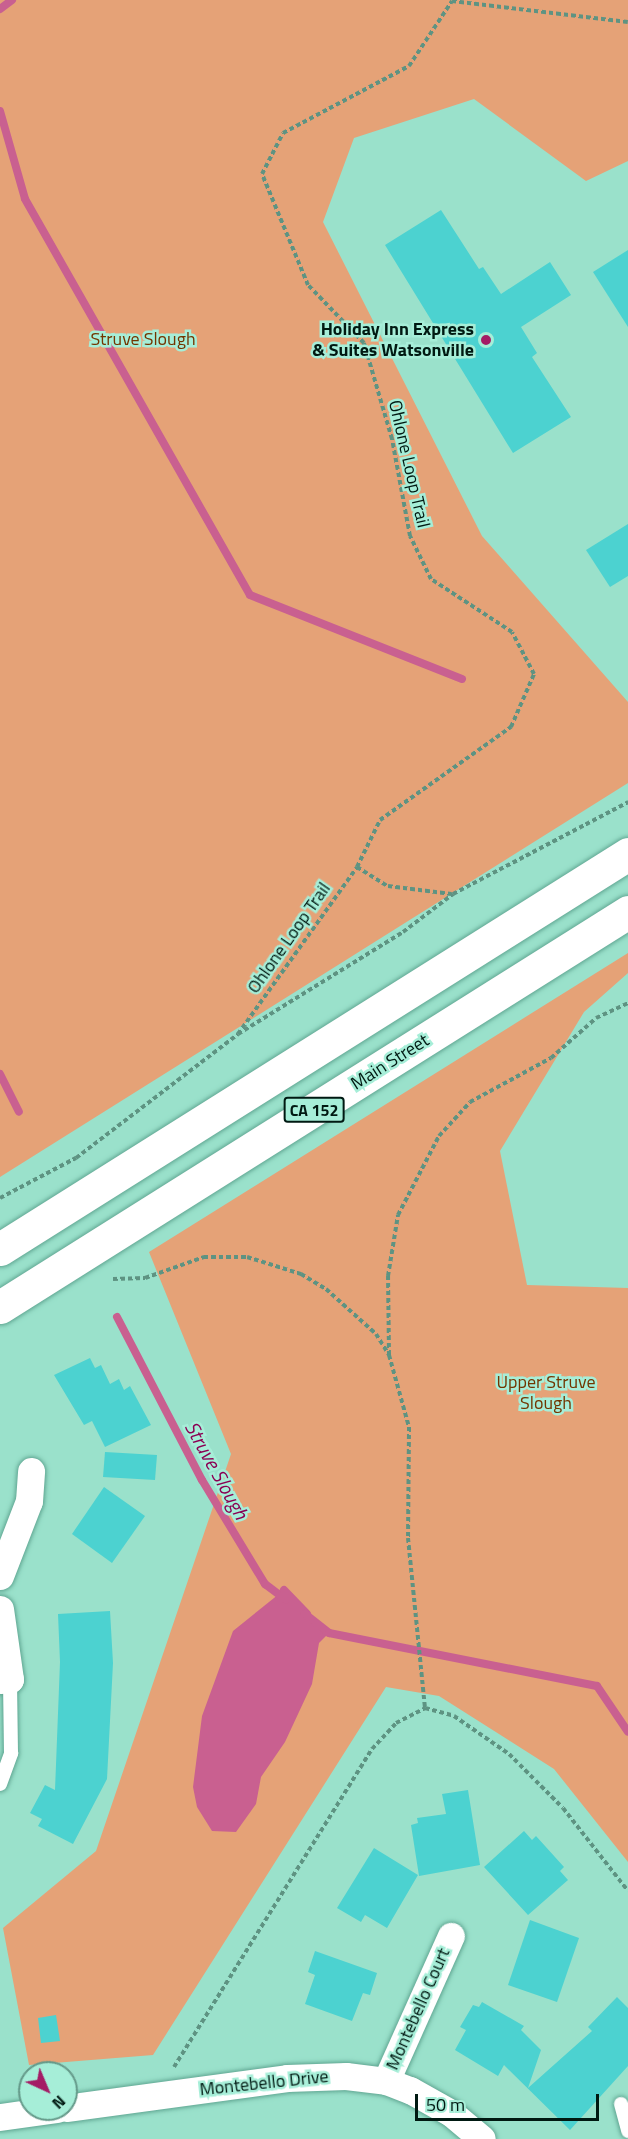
<!DOCTYPE html>
<html>
<head>
<meta charset="utf-8">
<style>
	body { margin:0 }
	#map { position:relative; width:628px; height:2139px; overflow:hidden; background:#9ae1cb; font-family:"Titillium Web",sans-serif }
	div>[style] { position:absolute }
	[style*='--x'] { left:calc(var(--x)*1px); top:calc(var(--y)*1px); width:calc(var(--w)*1px); rotate:calc(var(--a)*1deg) }
	.green>* { inset:0; background:#e5a277 }
	.water>* { inset:0; background:#c96090 }
	.stream>* { height:8px; margin:-4px; padding:0 4px; transform-origin:4px; border-radius:4px; background:#c96090 }
	.building>* { inset:0; background:#4cd2d0 }
	.path>* { height:4px; margin-top:-2px; transform-origin:0; background:repeating-linear-gradient(90deg,#5e9382 0 4.5px,transparent 0 7.5px) }
	.roads { filter:drop-shadow(0 0 2px #60a692) drop-shadow(0 0 2px #60a692) }
	.service>* { height:14px; margin:-7px; padding:0 7px; transform-origin:7px; border-radius:7px; background:#fff }
	.minor>* { height:27px; margin:-13.5px; padding:0 13.5px; transform-origin:13.5px; border-radius:13.5px; background:#fff }
	.primary>* { height:33px; margin:-16.5px; padding:0 16.5px; transform-origin:16.5px; border-radius:16.5px; background:#fff }
	.dots>* { width:16px; height:16px; translate:-50% -50%; box-sizing:border-box; border:3px solid #a6eed8; border-radius:50% }
	span { translate:-50% -50%; white-space:nowrap; text-align:center; line-height:1.15; -webkit-text-stroke:5px #a6eed8; paint-order:stroke }
	.shield-label span { padding:2px 4px; background:#a6eed8; border:2px solid; border-radius:4px; -webkit-text-stroke-width:0 }
	.shield-label { font-size:16px; color:#001912; font-weight:700 }
	.poi-label { font-size:18px; color:#001912; font-weight:700 }
	.right { translate:-100% -50%; text-align:right }
	.park-label { font-size:18px; color:#723500 }
	.street-label { font-size:18px; color:#001912 }
	.water-label { font-size:20px; color:#8b0053; font-style:italic }
	.north { position:absolute; left:18px; top:2061px; width:60px; height:60px; box-sizing:border-box; background:#a6eed8; border:2px solid #649989; border-radius:50%; rotate:136deg; font-size:16px; font-weight:700; line-height:24px; text-align:center; color:#001912 }
	.north::after { content:''; display:block; margin:auto; width:21px; height:27px; background:#a41c66; clip-path:polygon(50% 0,100% 100%,50% 72%,0 100%) }
	.scale { position:absolute; left:415px; top:2094px; width:184px; height:27px; box-sizing:border-box; border:3px solid #001912; border-top:0; padding-left:8px; font-size:18px; line-height:21px; white-space:nowrap; color:#001912; -webkit-text-stroke:4px #a6eed8; paint-order:stroke }
</style>
</head>
<body>
<div id="map">
	<div class="green">
		<i style="clip-path:polygon(0 0,628px 0,628px 161px,586px 181px,474px 99px,354px 138px,323px 222px,482px 536px,628px 702px,628px 783px,0 1177px)"></i>
		<i style="clip-path:polygon(628px 953px,628px 973px,584px 1012px,500px 1151px,527px 1285px,628px 1288px,628px 1862px,554px 1769px,439px 1696px,386px 1687px,153px 2055px,29px 2065px,3px 1928px,96px 1851px,231px 1454px,149px 1252px)"></i>
	</div>
	<div class="water">
		<i style="clip-path:polygon(284px 1590px,327px 1635px,319px 1643px,312px 1684px,285px 1742px,261px 1777px,256px 1804px,236px 1832px,212px 1831px,197px 1807px,193px 1787px,202px 1716px,233px 1631px)"></i>
	</div>
	<div class="stream">
		<i style="--x:0;--y:9;--w:15;--a:-37"></i>
		<i style="--x:0;--y:111;--w:91;--a:74.1"></i>
		<i style="--x:25;--y:199;--w:455;--a:60.4"></i>
		<i style="--x:250;--y:595;--w:228;--a:21.6"></i>
		<i style="--x:0;--y:1074;--w:42;--a:63.4"></i>
		<i style="--x:117;--y:1317;--w:184;--a:62.5"></i>
		<i style="--x:202;--y:1480;--w:122;--a:58.8"></i>
		<i style="--x:265;--y:1584;--w:26;--a:37"></i>
		<i style="--x:284;--y:1590;--w:33;--a:46"></i>
		<i style="--x:305;--y:1614;--w:31;--a:38"></i>
		<i style="--x:329;--y:1633;--w:273;--a:11.2"></i>
		<i style="--x:597;--y:1686;--w:55;--a:56"></i>
	</div>
	<div class="building">
		<i style="clip-path:polygon(441px 210px,479px 269px,483px 267px,501px 294px,550px 262px,571px 295px,521px 327px,537px 353px,532px 357px,571px 417px,513px 453px,385px 245px)"></i>
		<i style="clip-path:polygon(628px 250px,628px 327px,593px 272px)"></i>
		<i style="clip-path:polygon(628px 524px,628px 576px,610px 587px,586px 550px)"></i>
		<i style="clip-path:polygon(90px 1358px,95px 1368px,101px 1365px,110px 1384px,119px 1379px,124px 1390px,130px 1386px,151px 1425px,105px 1447px,92px 1421px,84px 1425px,54px 1375px)"></i>
		<i style="clip-path:polygon(105px 1452px,157px 1455px,155px 1480px,103px 1477px)"></i>
		<i style="clip-path:polygon(104px 1487px,145px 1516px,112px 1563px,72px 1534px)"></i>
		<i style="clip-path:polygon(110px 1611px,113px 1663px,107px 1779px,73px 1844px,38px 1826px,42px 1819px,30px 1813px,45px 1785px,55px 1790px,60px 1662px,58px 1614px)"></i>
		<i style="clip-path:polygon(468px 1790px,480px 1865px,419px 1876px,411px 1825px,418px 1823px,417px 1818px,446px 1814px,442px 1794px)"></i>
		<i style="clip-path:polygon(524px 1831px,532px 1840px,536px 1836px,564px 1867px,560px 1871px,568px 1880px,528px 1915px,484px 1867px)"></i>
		<i style="clip-path:polygon(374px 1848px,418px 1875px,387px 1928px,365px 1915px,361px 1922px,337px 1908px)"></i>
		<i style="clip-path:polygon(530px 1920px,579px 1938px,557px 2002px,508px 1985px)"></i>
		<i style="clip-path:polygon(315px 1951px,377px 1973px,370px 1995px,363px 1993px,352px 2021px,305px 2004px,315px 1975px,308px 1972px)"></i>
		<i style="clip-path:polygon(617px 1997px,628px 2008px,628px 2066px,570px 2130px,504px 2065px,498px 2076px,455px 2050px,466px 2030px,460px 2027px,473px 2005px,479px 2007px,482px 2002px,524px 2026px,521px 2030px,541px 2050px,528px 2088px,592px 2031px,588px 2027px)"></i>
		<i style="clip-path:polygon(56px 2015px,60px 2041px,41px 2043px,38px 2018px)"></i>
	</div>
	<div class="path">
		<i style="--x:357;--y:867;--w:36;--a:32"></i>
		<i style="--x:388;--y:886;--w:64;--a:7.1"></i>
		<i style="--x:238;--y:1034;--w:205;--a:-54.5"></i>
		<i style="--x:357;--y:867;--w:52;--a:-63.9"></i>
		<i style="--x:380;--y:820;--w:161;--a:-35.4"></i>
		<i style="--x:511;--y:727;--w:58;--a:-66.5"></i>
		<i style="--x:534;--y:674;--w:47;--a:-117.6"></i>
		<i style="--x:512;--y:632;--w:97;--a:-146.8"></i>
		<i style="--x:431;--y:579;--w:48;--a:-116"></i>
		<i style="--x:410;--y:536;--w:99;--a:-100.5"></i>
		<i style="--x:392;--y:439;--w:100;--a:-106.3"></i>
		<i style="--x:364;--y:343;--w:81;--a:-134"></i>
		<i style="--x:308;--y:285;--w:120;--a:-112.5"></i>
		<i style="--x:262;--y:174;--w:46;--a:-62.9"></i>
		<i style="--x:283;--y:133;--w:143;--a:-28"></i>
		<i style="--x:409;--y:66;--w:78;--a:-56.5"></i>
		<i style="--x:452;--y:1;--w:177;--a:6.8"></i>
		<i style="--x:0;--y:1198;--w:86;--a:-27.8"></i>
		<i style="--x:76;--y:1158;--w:204;--a:-37.4"></i>
		<i style="--x:238;--y:1034;--w:194;--a:-31.7"></i>
		<i style="--x:403;--y:932;--w:63;--a:-37.2"></i>
		<i style="--x:453;--y:894;--w:198;--a:-27.7"></i>
		<i style="--x:113;--y:1279;--w:32;--a:-2"></i>
		<i style="--x:145;--y:1278;--w:63;--a:-19.6"></i>
		<i style="--x:204;--y:1257;--w:43;--a:0"></i>
		<i style="--x:247;--y:1257;--w:57;--a:17.5"></i>
		<i style="--x:301;--y:1274;--w:29;--a:31"></i>
		<i style="--x:326;--y:1289;--w:67;--a:42"></i>
		<i style="--x:376;--y:1334;--w:25;--a:58"></i>
		<i style="--x:389;--y:1355;--w:75;--a:74.5"></i>
		<i style="--x:409;--y:1427;--w:111;--a:90.5"></i>
		<i style="--x:408;--y:1538;--w:171;--a:84.3"></i>
		<i style="--x:425;--y:1708;--w:30;--a:15"></i>
		<i style="--x:454;--y:1716;--w:67;--a:34.6"></i>
		<i style="--x:509;--y:1754;--w:76;--a:45"></i>
		<i style="--x:563;--y:1808;--w:105;--a:51.9"></i>
		<i style="--x:389;--y:1355;--w:79;--a:-90.7"></i>
		<i style="--x:388;--y:1276;--w:62;--a:-80.7"></i>
		<i style="--x:398;--y:1215;--w:89;--a:-62.6"></i>
		<i style="--x:439;--y:1136;--w:46;--a:-47.6"></i>
		<i style="--x:470;--y:1102;--w:92;--a:-28.5"></i>
		<i style="--x:551;--y:1058;--w:60;--a:-41.6"></i>
		<i style="--x:596;--y:1018;--w:35;--a:-25"></i>
		<i style="--x:174;--y:2067;--w:375;--a:-58.1"></i>
		<i style="--x:372;--y:1749;--w:35;--a:-47"></i>
		<i style="--x:396;--y:1723;--w:33;--a:-27"></i>
	</div>
	<div class="roads">
		<div class="service">
			<i style="--x:0;--y:1784;--w:33;--a:-70"></i>
			<i style="--x:11;--y:1753;--w:74;--a:-90.8"></i>
			<i style="--x:621;--y:2104;--w:28;--a:75"></i>
		</div>
		<div class="minor">
			<i style="--x:0;--y:1576;--w:80;--a:-68.9"></i>
			<i style="--x:29;--y:1501;--w:30;--a:-86"></i>
			<i style="--x:0;--y:1609;--w:71;--a:81.9"></i>
			<i style="--x:10;--y:1679;--w:10;--a:174"></i>
			<i style="--x:386;--y:2081;--w:159;--a:-65.9"></i>
			<i style="--x:66;--y:2108;--w:223;--a:-7.7"></i>
			<i style="--x:287;--y:2078;--w:59;--a:-1.9"></i>
			<i style="--x:346;--y:2076;--w:40;--a:7.1"></i>
			<i style="--x:386;--y:2081;--w:26;--a:21"></i>
			<i style="--x:410;--y:2090;--w:47;--a:29.3"></i>
			<i style="--x:451;--y:2113;--w:40;--a:40"></i>
			<i style="--x:0;--y:2117;--w:58;--a:-8"></i>
		</div>
		<div class="primary">
			<i style="--x:0;--y:1249;--w:742;--a:-32.17"></i>
			<i style="--x:0;--y:1307;--w:742;--a:-32.17"></i>
		</div>
	</div>
	<div class="dots">
		<i style="left:486px;top:340px;background:#a41c66"></i>
	</div>
	<div class="shield-label">
		<span style="left:314px;top:1110px">CA 152</span>
	</div>
	<div class="poi-label">
		<span class="right" style="left:474px;top:340px">Holiday Inn Express<br>&amp; Suites Watsonville</span>
	</div>
	<div class="park-label">
		<span style="left:143px;top:339px">Struve Slough</span>
		<span style="left:546px;top:1393px">Upper Struve<br>Slough</span>
	</div>
	<div class="street-label">
		<span style="left:409px;top:464px;rotate:77deg">Ohlone Loop Trail</span>
		<span style="left:289px;top:938px;rotate:-55deg">Ohlone Loop Trail</span>
		<span style="left:390px;top:1062px;rotate:-32deg">Main Street</span>
		<span style="left:418px;top:2009px;rotate:-66deg">Montebello Court</span>
		<span style="left:264px;top:2083px;rotate:-6deg">Montebello Drive</span>
	</div>
	<div class="water-label">
		<span style="left:217px;top:1470px;rotate:61deg">Struve Slough</span>
	</div>
	<div class="north">N</div>
	<div class="scale">50 m</div>
</div>
</body>
</html>
